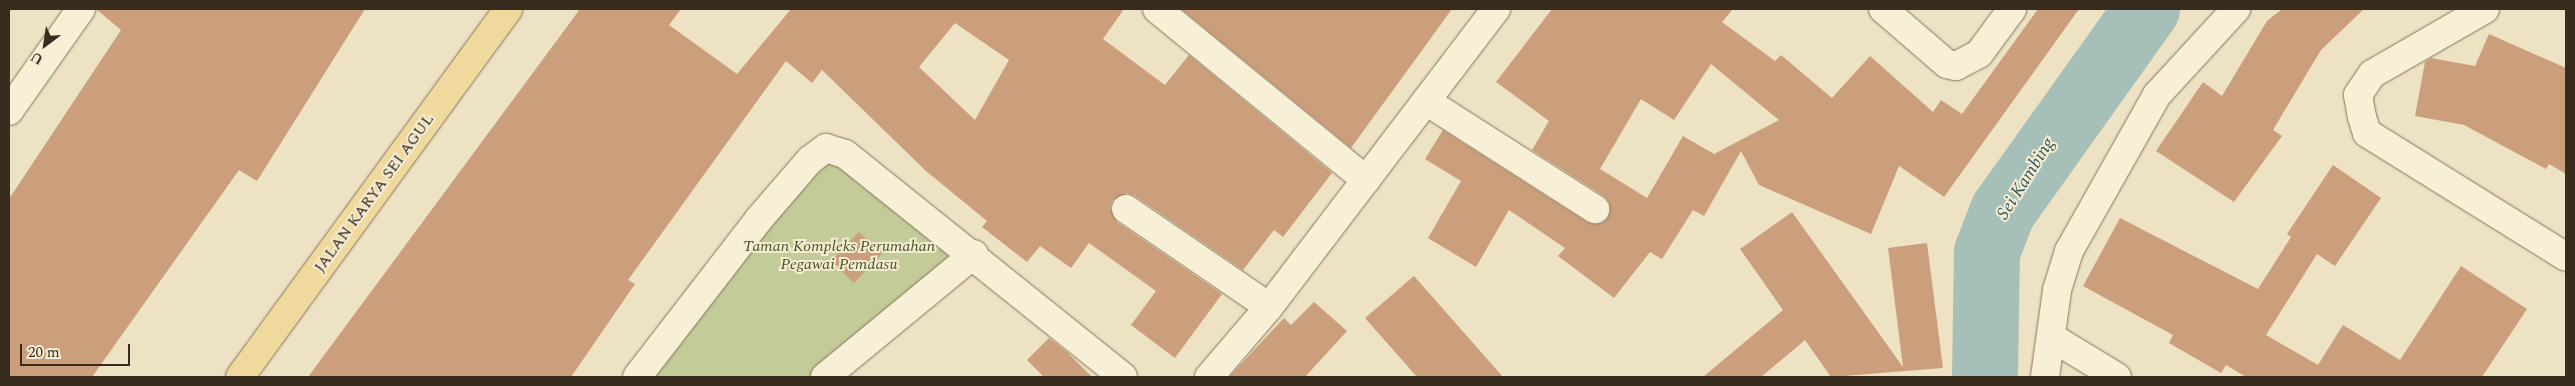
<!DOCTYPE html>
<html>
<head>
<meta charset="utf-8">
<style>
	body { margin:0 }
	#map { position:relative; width:2575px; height:386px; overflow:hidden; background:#ede2c4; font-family:Spectral,serif }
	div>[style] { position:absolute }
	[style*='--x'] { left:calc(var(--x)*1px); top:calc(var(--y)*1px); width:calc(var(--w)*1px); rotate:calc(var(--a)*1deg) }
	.green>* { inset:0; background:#c3cb98 }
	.river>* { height:66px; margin:-33px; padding:0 33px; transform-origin:33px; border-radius:33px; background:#a6c0b9 }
	.building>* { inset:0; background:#cb9f7b }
	.roads { filter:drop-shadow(0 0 1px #87745b) drop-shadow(0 0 1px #87745b) }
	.minor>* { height:28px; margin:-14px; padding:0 14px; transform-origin:14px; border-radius:14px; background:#f8efd7 }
	.major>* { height:28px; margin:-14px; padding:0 14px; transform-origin:14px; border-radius:14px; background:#f0d99d }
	span { translate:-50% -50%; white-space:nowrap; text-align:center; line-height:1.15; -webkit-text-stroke:4px #f5ecd3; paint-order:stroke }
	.street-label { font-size:16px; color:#382c1e }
	.park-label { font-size:16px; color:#475425; font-style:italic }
	.water-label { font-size:18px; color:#2e5756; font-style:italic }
	.frame { position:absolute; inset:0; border:10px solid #382c1e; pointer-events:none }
	.north { position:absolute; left:20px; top:20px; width:50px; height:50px; -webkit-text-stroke:4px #f5ecd3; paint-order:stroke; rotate:211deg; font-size:14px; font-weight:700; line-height:20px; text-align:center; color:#382c1e }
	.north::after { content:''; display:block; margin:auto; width:18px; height:22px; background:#382c1e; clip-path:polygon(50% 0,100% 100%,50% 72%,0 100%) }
	.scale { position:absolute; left:20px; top:344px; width:110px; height:22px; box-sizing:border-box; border:2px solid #382c1e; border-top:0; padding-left:6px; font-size:15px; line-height:18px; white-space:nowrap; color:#382c1e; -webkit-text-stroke:4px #f5ecd3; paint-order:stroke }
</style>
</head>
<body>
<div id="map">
	<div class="green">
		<i style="clip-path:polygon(826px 151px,968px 253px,817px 377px,640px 377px)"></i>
	</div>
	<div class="river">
		<i style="--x:1985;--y:377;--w:125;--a:-89.1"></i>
		<i style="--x:1987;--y:252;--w:44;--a:-68.7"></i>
		<i style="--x:2003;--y:211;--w:248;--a:-54.5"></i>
	</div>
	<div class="building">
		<i style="clip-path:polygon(96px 9px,365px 9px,257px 181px,239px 170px,92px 377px,9px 377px,9px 199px,121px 30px)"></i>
		<i style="clip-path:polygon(evenodd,580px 9px,681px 9px,669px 25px,737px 74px,791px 9px,1124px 9px,1103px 39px,1165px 85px,1189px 55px,1332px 173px,1283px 237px,1274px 230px,1243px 270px,1135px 196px,1127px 193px,1113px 200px,1110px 208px,1117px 222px,1222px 294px,1175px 358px,1131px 325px,1156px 291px,1089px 243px,1071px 268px,1040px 246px,1027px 262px,982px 227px,987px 221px,926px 171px,822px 70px,812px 83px,786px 61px,628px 280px,635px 284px,571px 377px,308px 377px,580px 9px,955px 23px,1009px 60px,975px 120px,919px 67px,955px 23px)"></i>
		<i style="clip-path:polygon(1181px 9px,1452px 9px,1351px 148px)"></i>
		<i style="clip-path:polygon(evenodd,1552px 9px,1733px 9px,1722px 22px,1775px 61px,1781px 55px,1832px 98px,1870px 56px,1933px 112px,1941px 100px,1962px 114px,2038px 9px,2079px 9px,1944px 197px,1899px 166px,1871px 234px,1759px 185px,1741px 151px,1704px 216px,1693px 210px,1662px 259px,1650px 252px,1614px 298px,1558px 256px,1565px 248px,1509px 210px,1476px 267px,1428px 238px,1461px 181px,1425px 159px,1443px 130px,1587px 222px,1602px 223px,1608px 217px,1609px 202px,1604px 196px,1532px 150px,1549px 121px,1496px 82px,1552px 9px,1711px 64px,1779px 120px,1714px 154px,1683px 136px,1647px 198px,1600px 169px,1641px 99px,1674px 120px,1711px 64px)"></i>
		<i style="clip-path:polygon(2282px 9px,2364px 9px,2321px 50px,2273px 130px,2282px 136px,2234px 202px,2156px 151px,2203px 82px,2222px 96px,2267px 21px)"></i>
		<i style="clip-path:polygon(2489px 34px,2566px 68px,2566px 174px,2549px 164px,2546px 169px,2464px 125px,2415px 116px,2425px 62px,2431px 58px,2475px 66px)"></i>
		<i style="clip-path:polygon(2333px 165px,2381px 198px,2335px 266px,2317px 254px,2266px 335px,2318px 365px,2343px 325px,2400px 360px,2461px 266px,2527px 309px,2482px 377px,2246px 377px,2226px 365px,2221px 373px,2169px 343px,2173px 335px,2083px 286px,2120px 218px,2258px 289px,2291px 237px,2287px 234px)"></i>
		<i style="clip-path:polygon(1792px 212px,1903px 367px,1888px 248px,1927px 243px,1943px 368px,1831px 377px,1805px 340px,1761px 377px,1703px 377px,1783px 310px,1740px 249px)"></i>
		<i style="clip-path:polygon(859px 232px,882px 254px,854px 283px,831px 261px)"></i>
		<i style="clip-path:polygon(1414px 276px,1503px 377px,1417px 377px,1365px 318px)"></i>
		<i style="clip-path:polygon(1314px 302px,1347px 331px,1305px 377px,1229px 377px,1284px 318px,1291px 325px)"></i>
		<i style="clip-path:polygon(1049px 338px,1068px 353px,1092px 377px,1044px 377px,1027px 360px)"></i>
	</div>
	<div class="roads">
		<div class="minor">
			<i style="--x:1157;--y:9;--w:270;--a:39.3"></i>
			<i style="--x:1883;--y:9;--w:84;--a:40.7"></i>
			<i style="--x:1947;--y:64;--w:9;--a:13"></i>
			<i style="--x:1956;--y:66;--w:26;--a:-28"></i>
			<i style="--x:1979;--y:54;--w:56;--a:-53.7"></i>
			<i style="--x:2485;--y:9;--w:130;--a:150.1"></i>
			<i style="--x:2372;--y:74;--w:25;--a:124"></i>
			<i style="--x:2358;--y:95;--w:22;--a:80"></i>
			<i style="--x:2362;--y:117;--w:17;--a:73"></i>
			<i style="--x:2367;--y:133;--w:234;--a:31.9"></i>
			<i style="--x:1426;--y:101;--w:201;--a:32.6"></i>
			<i style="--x:9;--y:111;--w:125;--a:-54.8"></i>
			<i style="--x:1126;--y:209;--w:173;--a:34.4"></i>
			<i style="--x:2051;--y:337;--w:77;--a:31.2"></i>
			<i style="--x:637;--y:377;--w:200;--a:-52.3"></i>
			<i style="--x:759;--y:219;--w:78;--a:-49.2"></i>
			<i style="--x:810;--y:160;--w:20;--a:-37"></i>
			<i style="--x:826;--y:148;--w:20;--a:18"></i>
			<i style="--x:845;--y:154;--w:356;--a:38.7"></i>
			<i style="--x:825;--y:377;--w:193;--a:-39.5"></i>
			<i style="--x:1209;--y:377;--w:92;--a:-49.4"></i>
			<i style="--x:1269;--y:307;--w:375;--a:-52.7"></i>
			<i style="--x:2045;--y:377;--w:88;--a:-82.1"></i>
			<i style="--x:2057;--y:290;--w:41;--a:-72.9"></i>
			<i style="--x:2069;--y:251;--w:179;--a:-60.6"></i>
			<i style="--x:2157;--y:95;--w:117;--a:-47.4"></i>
		</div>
		<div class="major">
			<i style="--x:240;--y:377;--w:455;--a:-53.9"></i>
		</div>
	</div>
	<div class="street-label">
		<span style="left:374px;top:193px;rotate:-54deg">JALAN KARYA SEI AGUL</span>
	</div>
	<div class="park-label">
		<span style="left:839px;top:255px">Taman Kompleks Perumahan<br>Pegawai Pemdasu</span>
	</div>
	<div class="water-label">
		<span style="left:2026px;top:179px;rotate:-58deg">Sei Kambing</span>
	</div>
	<div class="frame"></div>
	<div class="north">U</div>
	<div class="scale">20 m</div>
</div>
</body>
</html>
